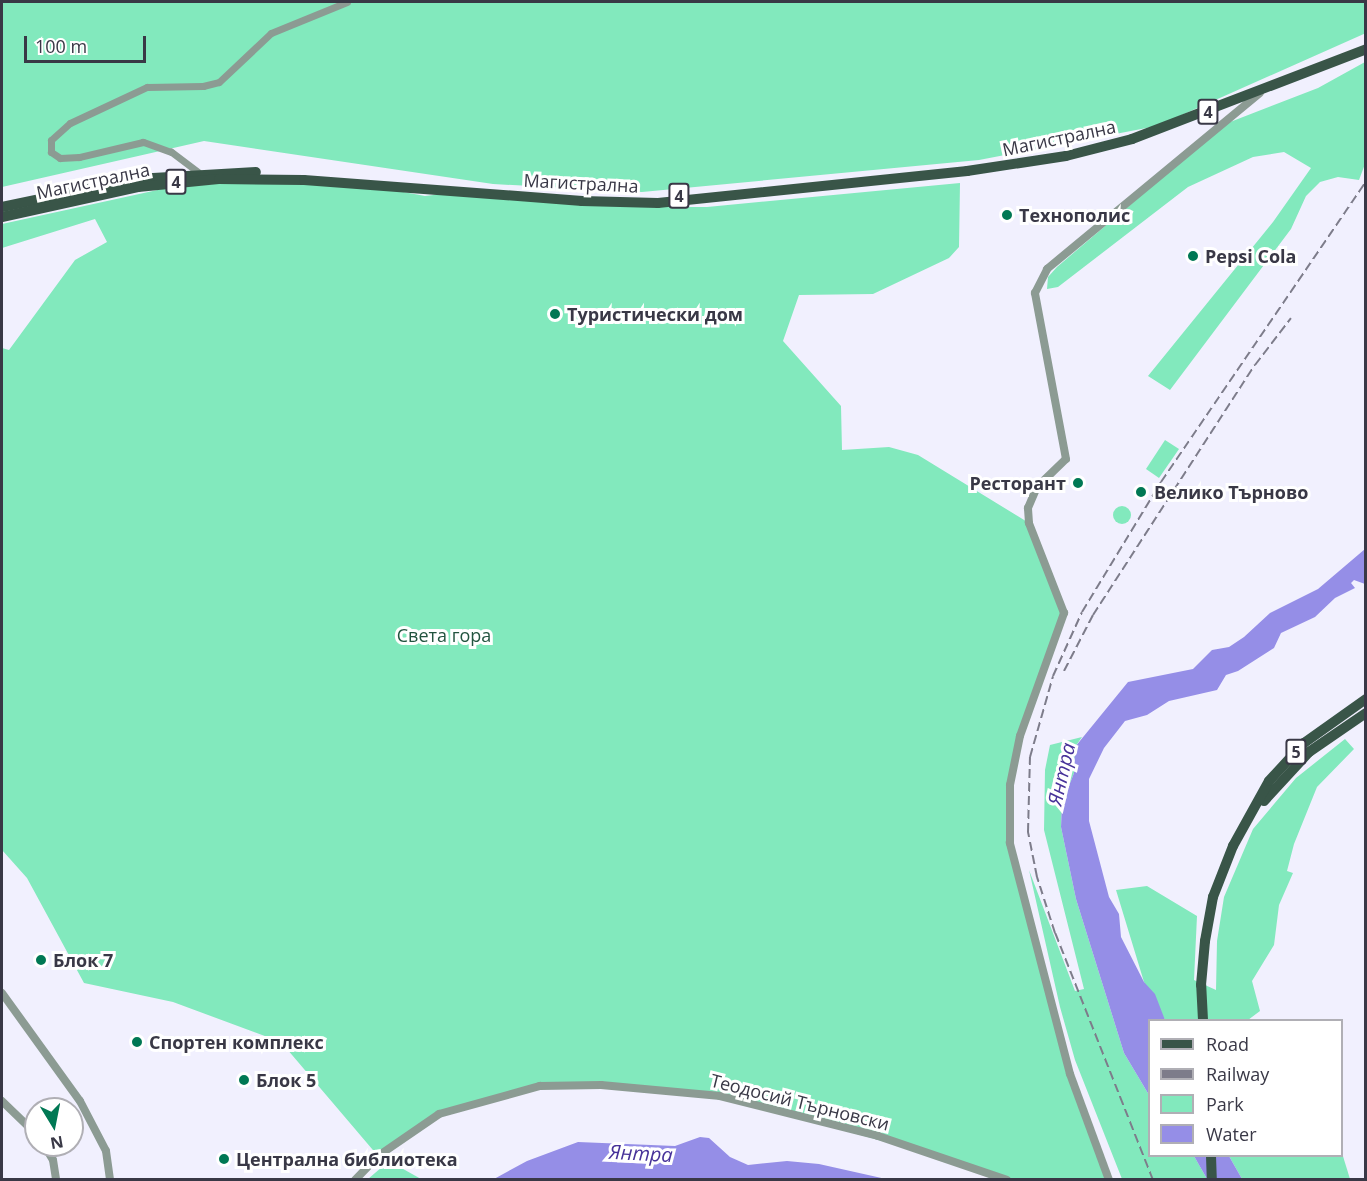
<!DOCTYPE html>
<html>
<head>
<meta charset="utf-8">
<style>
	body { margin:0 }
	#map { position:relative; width:1367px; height:1181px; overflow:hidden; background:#f1f0fe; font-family:"Open Sans",sans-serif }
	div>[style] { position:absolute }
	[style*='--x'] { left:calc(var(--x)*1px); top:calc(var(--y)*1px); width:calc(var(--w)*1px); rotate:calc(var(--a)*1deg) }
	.green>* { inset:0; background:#82e9bd }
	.round { border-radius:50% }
	.water>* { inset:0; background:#958ee7 }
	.minor>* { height:7px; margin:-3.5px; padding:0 3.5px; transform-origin:3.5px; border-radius:3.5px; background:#8c9b93 }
	.tertiary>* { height:8px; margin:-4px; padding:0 4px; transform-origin:4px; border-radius:4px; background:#8c9b93 }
	.primary>* { height:10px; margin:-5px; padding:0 5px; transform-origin:5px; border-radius:5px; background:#395548 }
	.rail>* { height:2px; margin-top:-1px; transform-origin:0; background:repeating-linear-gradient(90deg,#7d7c8a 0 9px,transparent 0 13.5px) }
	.dots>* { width:16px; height:16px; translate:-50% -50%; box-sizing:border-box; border:3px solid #fff; border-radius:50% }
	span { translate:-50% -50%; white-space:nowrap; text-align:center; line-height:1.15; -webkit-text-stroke:6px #fff; paint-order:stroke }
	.shield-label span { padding:2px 4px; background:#fff; border:2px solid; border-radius:4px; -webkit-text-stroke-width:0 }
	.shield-label { font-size:16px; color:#393846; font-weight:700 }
	.street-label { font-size:18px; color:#393846 }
	.poi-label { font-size:18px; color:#393846; font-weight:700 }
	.left { translate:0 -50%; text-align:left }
	.right { translate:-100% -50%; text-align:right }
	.park-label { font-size:18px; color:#22543f }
	.water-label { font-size:20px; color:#473299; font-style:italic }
	.frame { position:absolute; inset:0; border:3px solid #393846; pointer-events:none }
	.legend { position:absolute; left:1148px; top:1019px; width:195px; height:138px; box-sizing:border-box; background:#fff; border:2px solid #b0afb5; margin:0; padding:8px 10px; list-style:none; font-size:18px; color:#393846 }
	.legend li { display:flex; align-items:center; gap:12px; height:30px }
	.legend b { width:30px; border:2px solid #b0afb5 }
	.north { position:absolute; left:24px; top:1097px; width:60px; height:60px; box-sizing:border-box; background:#fff; border:2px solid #b0afb5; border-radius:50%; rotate:170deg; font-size:16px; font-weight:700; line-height:24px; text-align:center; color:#393846 }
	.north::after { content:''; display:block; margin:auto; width:21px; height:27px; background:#007854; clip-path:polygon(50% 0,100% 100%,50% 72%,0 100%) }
	.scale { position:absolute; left:24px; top:36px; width:122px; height:27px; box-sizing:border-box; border:3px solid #393846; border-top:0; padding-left:8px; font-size:18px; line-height:21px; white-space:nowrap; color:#393846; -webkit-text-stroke:4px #fff; paint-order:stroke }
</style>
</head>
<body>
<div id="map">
	<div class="green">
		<i style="clip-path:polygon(2px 2px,1365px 2px,1366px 33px,1157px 126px,979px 160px,642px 192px,493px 184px,204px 141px,2px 187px)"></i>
		<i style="clip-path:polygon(1365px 62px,1365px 164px,1359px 180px,1338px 177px,1320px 182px,1306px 196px,1291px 229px,1170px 390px,1148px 376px,1273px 222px,1311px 168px,1284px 152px,1253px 157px,1188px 187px,1058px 287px,1047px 289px,1048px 277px,1057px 267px,1225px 124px,1318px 88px)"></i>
		<i style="clip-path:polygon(243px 181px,382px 188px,425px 196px,442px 194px,632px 207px,707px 207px,960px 183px,959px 247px,949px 258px,873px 294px,799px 295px,783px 341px,841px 406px,842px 450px,889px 447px,918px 455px,1029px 523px,1064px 613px,1020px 736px,1010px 785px,1010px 843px,1070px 1074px,1109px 1179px,1007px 1179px,994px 1172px,720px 1096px,601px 1085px,540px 1086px,439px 1114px,378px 1156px,281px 1042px,173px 1002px,84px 983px,27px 878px,2px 850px,2px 348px,9px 350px,75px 260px,107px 242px,95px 219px,2px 248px,2px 224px,162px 189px)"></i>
		<i style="clip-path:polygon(1165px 440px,1179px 449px,1159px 478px,1146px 469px)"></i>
		<i class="round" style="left:1113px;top:506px;width:18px;height:18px"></i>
		<i style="clip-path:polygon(1082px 737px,1075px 747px,1074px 773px,1062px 804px,1061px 827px,1076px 899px,1124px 1053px,1149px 1095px,1150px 1156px,1194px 1156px,1207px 1179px,1122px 1179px,1075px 1060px,1060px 1007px,1029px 870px,1075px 991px,1084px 989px,1044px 830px,1045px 770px,1050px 745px)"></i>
		<i style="clip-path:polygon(1345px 739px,1354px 749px,1317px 787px,1294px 844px,1287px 871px,1293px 873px,1279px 905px,1274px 945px,1252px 981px,1260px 1011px,1248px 1020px,1165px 1020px,1144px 982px,1116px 890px,1147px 886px,1197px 916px,1194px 980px,1216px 990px,1217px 941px,1224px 897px,1253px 829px,1296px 778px)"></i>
		<i style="clip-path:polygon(1342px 1153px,1350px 1179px,1242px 1179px,1229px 1156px)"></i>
		<i style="clip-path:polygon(389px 1161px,421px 1179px,368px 1179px)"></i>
	</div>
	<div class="water">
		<i style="clip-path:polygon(1365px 549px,1365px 584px,1354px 580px,1351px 583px,1355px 588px,1335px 598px,1315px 617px,1281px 633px,1274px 648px,1238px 671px,1226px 675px,1217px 690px,1169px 701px,1147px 715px,1125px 721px,1104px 748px,1089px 779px,1089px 821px,1109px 897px,1119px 914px,1121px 937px,1144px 982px,1155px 994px,1165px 1020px,1150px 1020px,1149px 1095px,1124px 1053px,1076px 899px,1061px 827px,1062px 804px,1074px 773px,1075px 747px,1128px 682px,1193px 669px,1212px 650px,1229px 647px,1244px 637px,1270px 613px,1318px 589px)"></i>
		<i style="clip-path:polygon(700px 1137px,709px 1138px,730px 1157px,748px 1165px,787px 1161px,819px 1164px,886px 1179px,494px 1179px,527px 1161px,578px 1142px,675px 1146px)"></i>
		<i style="clip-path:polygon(1194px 1156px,1229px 1156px,1242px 1179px,1207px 1179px)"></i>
	</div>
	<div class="minor">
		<i style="--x:198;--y:172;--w:34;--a:-143"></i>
		<i style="--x:171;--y:152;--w:30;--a:-160"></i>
		<i style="--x:143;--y:142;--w:66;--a:166.8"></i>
		<i style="--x:79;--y:157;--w:19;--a:177"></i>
		<i style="--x:60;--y:158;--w:11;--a:-146"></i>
		<i style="--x:51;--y:152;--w:12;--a:-90"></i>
		<i style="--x:51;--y:140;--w:25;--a:-42"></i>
		<i style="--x:70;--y:123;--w:85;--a:-25.1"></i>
		<i style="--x:147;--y:87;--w:56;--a:-1"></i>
		<i style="--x:203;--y:86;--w:16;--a:-14"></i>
		<i style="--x:219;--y:82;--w:71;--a:-43.3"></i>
		<i style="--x:271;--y:33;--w:82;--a:-22.2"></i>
	</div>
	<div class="tertiary">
		<i style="--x:2;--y:993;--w:133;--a:54.2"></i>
		<i style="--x:80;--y:1101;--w:56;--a:62.5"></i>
		<i style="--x:106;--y:1151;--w:29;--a:82"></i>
		<i style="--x:2;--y:1101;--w:47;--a:44.1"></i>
		<i style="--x:44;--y:1145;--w:17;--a:59"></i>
		<i style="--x:53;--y:1160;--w:20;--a:81"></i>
		<i style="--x:355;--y:1180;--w:33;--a:-46"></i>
		<i style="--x:378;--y:1156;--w:74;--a:-34.5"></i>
		<i style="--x:439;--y:1114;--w:105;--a:-15.5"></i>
		<i style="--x:540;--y:1086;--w:61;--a:-0.9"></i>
		<i style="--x:601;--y:1085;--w:120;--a:5.3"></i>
		<i style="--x:720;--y:1096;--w:163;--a:14.2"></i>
		<i style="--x:878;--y:1136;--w:136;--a:18.8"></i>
		<i style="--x:1109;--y:1180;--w:113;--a:-110.2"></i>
		<i style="--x:1070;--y:1074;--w:239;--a:-104.6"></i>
		<i style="--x:1010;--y:843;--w:58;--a:-90"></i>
		<i style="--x:1010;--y:785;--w:50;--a:-78.5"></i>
		<i style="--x:1020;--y:736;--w:131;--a:-70.3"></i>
		<i style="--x:1064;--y:613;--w:97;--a:-111.3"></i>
		<i style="--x:1029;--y:523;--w:15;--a:-94"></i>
		<i style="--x:1028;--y:508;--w:23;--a:-67"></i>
		<i style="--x:1037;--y:487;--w:40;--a:-44"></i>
		<i style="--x:1066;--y:459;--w:169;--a:-100.6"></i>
		<i style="--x:1035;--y:293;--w:27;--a:-63"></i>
		<i style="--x:1047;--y:269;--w:276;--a:-39.6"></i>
	</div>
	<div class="primary">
		<i style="--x:2;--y:207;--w:137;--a:-11.8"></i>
		<i style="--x:136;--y:179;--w:120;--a:-3.3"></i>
		<i style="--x:2;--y:217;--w:139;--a:-12.4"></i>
		<i style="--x:138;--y:187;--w:81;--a:-5.6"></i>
		<i style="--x:219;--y:179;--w:85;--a:0.7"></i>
		<i style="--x:304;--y:180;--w:279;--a:4.3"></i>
		<i style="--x:582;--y:201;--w:76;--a:1.5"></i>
		<i style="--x:658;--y:203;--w:311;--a:-5.9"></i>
		<i style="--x:967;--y:171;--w:100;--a:-8.6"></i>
		<i style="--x:1066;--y:156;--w:68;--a:-14.4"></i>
		<i style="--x:1132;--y:139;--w:251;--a:-21"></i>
		<i style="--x:1264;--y:801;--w:67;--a:-47.4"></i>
		<i style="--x:1309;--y:752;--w:69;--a:-34.4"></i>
		<i style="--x:1203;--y:1020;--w:35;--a:-93"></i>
		<i style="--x:1201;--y:985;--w:44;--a:-84.8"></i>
		<i style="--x:1205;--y:941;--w:45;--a:-79.7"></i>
		<i style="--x:1213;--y:897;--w:55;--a:-68.6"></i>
		<i style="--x:1233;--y:846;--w:74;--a:-61"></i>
		<i style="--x:1269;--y:781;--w:52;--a:-47.4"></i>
		<i style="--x:1304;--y:743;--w:76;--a:-35.4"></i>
		<i style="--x:1211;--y:1156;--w:24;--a:88"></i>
	</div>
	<div class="rail">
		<i style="--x:1064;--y:671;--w:63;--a:-62.6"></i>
		<i style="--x:1093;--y:615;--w:298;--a:-57.1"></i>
		<i style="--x:1255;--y:365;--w:59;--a:-52.5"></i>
		<i style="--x:1153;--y:1180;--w:266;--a:-111.6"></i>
		<i style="--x:1055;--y:933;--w:59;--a:-107.8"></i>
		<i style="--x:1037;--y:877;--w:46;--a:-101.3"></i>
		<i style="--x:1028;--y:832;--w:75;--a:-88.5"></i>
		<i style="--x:1030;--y:757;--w:84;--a:-74.1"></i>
		<i style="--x:1053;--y:676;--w:70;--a:-65.6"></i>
		<i style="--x:1082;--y:612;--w:152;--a:-58.7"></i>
		<i style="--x:1161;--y:482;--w:364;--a:-55.7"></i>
	</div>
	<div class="dots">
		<i style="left:1007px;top:215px;background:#007854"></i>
		<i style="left:1193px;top:256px;background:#007854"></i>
		<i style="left:555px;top:314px;background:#007854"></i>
		<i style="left:1078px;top:483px;background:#007854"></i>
		<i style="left:1141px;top:492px;background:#007854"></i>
		<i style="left:41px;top:960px;background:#007854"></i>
		<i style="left:137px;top:1042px;background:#007854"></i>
		<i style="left:244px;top:1080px;background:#007854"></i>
		<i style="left:224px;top:1159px;background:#007854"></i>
	</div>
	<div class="shield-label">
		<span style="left:1208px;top:112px">4</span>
		<span style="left:176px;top:182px">4</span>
		<span style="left:679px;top:196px">4</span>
		<span style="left:1296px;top:752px">5</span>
	</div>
	<div class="street-label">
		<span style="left:1059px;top:138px;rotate:-12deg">Магистрална</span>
		<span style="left:93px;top:181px;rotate:-12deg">Магистрална</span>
		<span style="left:581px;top:183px;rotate:3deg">Магистрална</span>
		<span style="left:800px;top:1102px;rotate:14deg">Теодосий Търновски</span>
	</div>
	<div class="poi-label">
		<span class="left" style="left:1019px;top:215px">Технополис</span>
		<span class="left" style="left:1205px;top:256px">Pepsi Cola</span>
		<span class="left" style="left:567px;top:314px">Туристически дом</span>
		<span class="right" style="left:1066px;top:483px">Ресторант</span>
		<span class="left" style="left:1154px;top:492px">Велико Търново</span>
		<span class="left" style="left:53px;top:960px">Блок 7</span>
		<span class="left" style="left:149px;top:1042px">Спортен комплекс</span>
		<span class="left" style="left:256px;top:1080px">Блок 5</span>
		<span class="left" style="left:236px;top:1159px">Централна библиотека</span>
	</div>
	<div class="park-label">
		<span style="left:444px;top:635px">Света гора</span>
	</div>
	<div class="water-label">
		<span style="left:1061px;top:774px;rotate:-77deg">Янтра</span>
		<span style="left:641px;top:1153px;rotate:3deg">Янтра</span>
	</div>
	<div class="frame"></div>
	<ul class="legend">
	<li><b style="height:8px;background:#395548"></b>Road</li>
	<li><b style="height:8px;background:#7d7c8a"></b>Railway</li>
	<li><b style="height:16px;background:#82e9bd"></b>Park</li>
	<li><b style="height:16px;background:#958ee7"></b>Water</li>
	</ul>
	<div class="north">N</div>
	<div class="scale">100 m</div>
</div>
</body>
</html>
